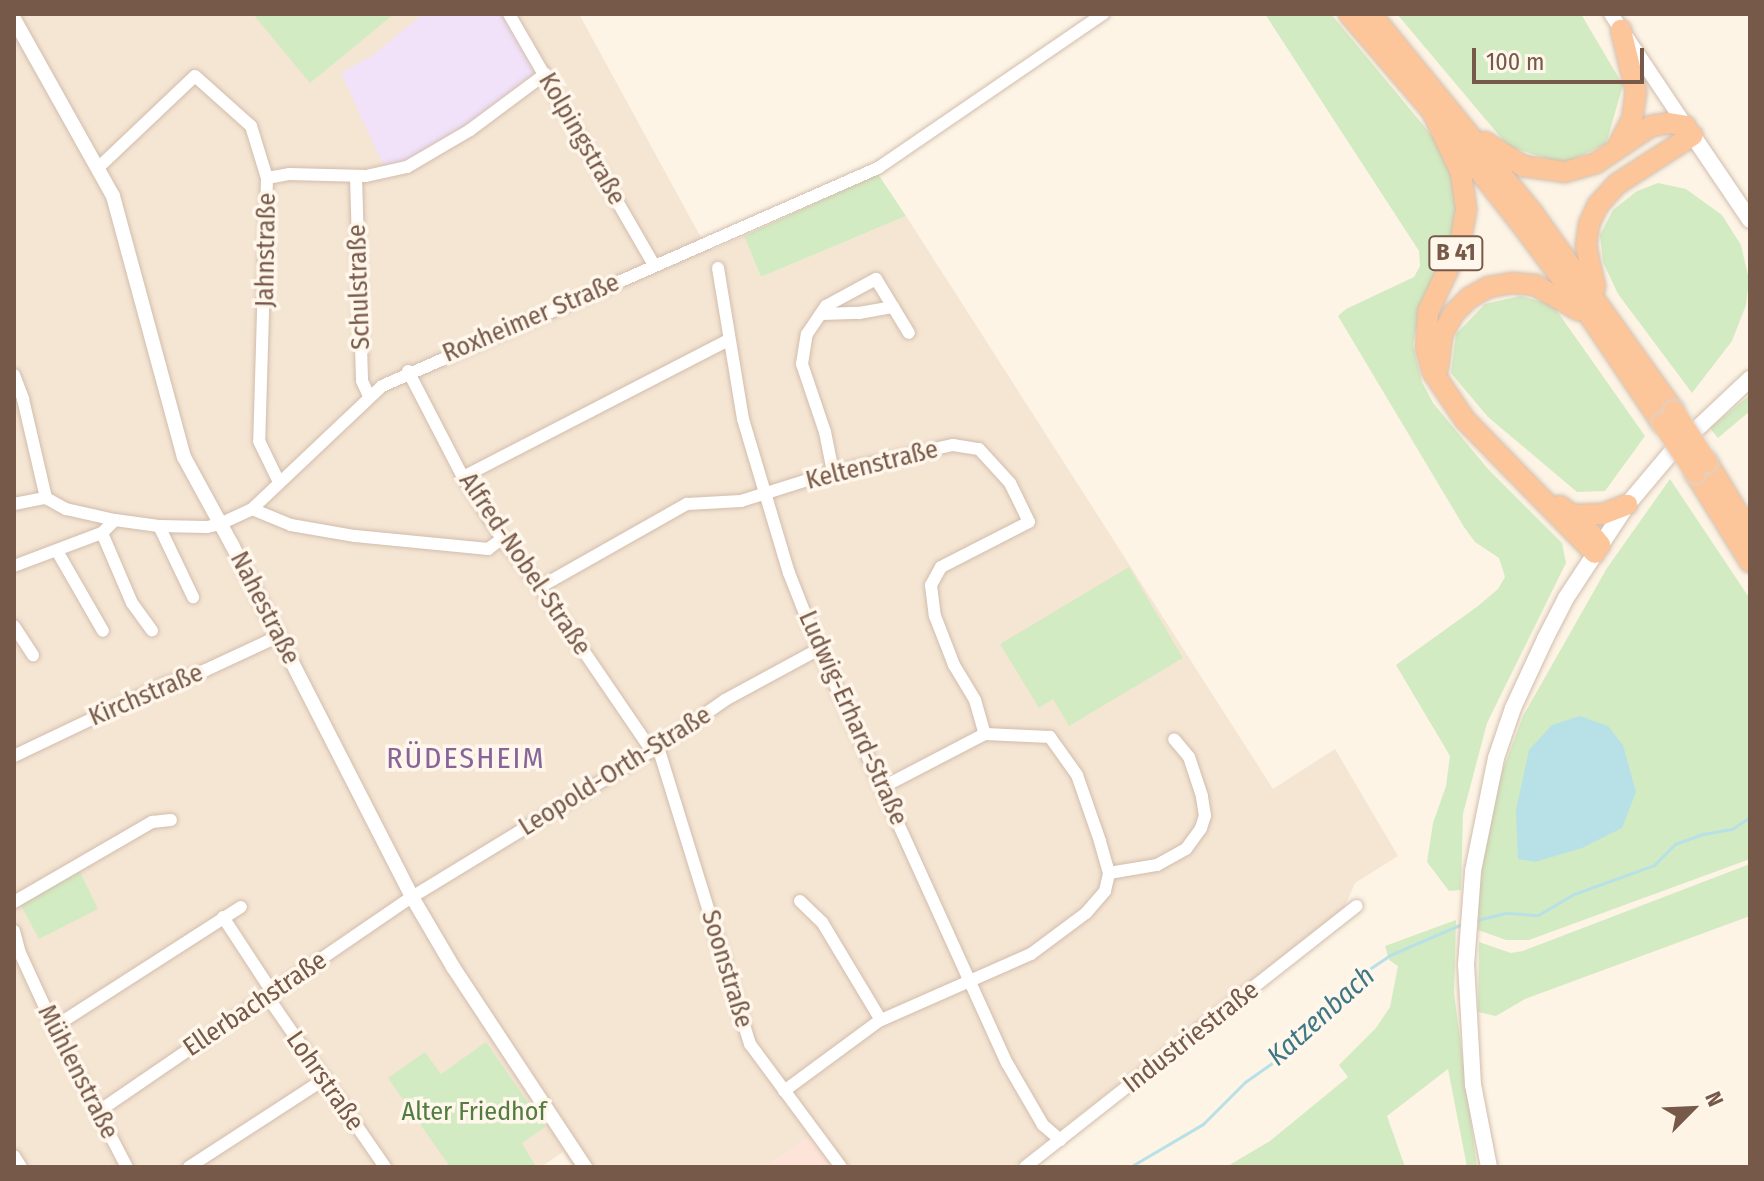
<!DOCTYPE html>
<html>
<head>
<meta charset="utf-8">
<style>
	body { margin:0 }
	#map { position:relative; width:1764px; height:1181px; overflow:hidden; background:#fdf4e5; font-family:"Fira Sans Condensed",sans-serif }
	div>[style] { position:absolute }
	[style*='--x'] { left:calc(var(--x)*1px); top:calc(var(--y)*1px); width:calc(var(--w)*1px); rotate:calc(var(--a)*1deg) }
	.residential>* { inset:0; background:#f5e5d3 }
	.commercial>* { inset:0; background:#fee3d8 }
	.education>* { inset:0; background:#f1e1f9 }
	.green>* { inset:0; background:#d3ebc2 }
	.water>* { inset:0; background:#b8e1e7 }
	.stream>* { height:3px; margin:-1.5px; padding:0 1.5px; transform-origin:1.5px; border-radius:1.5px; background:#b8e1e7 }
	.roads { filter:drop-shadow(0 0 2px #d1bdad) drop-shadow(0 0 2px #d1bdad) }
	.minor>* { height:12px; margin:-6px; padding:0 6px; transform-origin:6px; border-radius:6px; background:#fff }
	.tertiary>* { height:14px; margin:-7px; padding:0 7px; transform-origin:7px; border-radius:7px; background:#fff }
	.secondary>* { height:16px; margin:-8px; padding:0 8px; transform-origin:8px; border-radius:8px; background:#fff }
	.trunk>* { height:20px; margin:-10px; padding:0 10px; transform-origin:10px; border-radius:10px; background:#fcc69a }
	.bridges { filter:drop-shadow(0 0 2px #dcd4d0) drop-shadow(0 0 2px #dcd4d0) }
	.trunk-bridge>* { height:20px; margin:-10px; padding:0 10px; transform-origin:10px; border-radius:10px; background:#fcc69a }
	span { translate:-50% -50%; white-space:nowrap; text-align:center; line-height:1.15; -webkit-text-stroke:7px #fff7ec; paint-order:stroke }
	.shield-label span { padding:2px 6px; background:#fff7ec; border:2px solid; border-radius:6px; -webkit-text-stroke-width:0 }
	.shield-label { font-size:24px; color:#775949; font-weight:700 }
	.street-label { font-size:26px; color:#775949 }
	.park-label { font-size:26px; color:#537d40 }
	.water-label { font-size:28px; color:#3f7884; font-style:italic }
	.quarter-label { font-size:30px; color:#88649b; letter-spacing:2px }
	.frame { position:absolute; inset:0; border:16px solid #775949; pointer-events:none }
	.north { position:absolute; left:1652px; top:1069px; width:80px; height:80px; -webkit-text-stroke:6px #fff7ec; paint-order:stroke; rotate:66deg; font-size:22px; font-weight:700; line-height:32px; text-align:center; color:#775949 }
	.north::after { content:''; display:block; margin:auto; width:28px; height:36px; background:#775949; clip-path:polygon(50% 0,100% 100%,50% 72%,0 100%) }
	.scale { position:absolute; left:1472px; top:48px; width:172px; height:36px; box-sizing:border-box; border:4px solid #775949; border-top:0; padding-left:10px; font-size:24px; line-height:28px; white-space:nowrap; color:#775949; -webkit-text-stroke:6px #fff7ec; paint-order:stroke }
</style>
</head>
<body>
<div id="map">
	<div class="residential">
		<i style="clip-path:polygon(14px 14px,579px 14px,699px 234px,712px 250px,744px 236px,761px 277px,906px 216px,1273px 789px,1335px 749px,1398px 856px,1355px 883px,1344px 908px,1013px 1167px,832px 1167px,809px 1137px,765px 1167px,573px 1167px,563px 1152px,541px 1167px,14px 1167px)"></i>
	</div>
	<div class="commercial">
		<i style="clip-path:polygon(809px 1137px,832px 1167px,765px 1167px)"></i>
	</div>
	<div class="education">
		<i style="clip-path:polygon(423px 14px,505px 14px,535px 73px,457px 133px,404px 163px,385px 169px,341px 73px,373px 55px)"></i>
	</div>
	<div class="green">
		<i style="clip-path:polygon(253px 14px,394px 14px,310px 83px)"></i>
		<i style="clip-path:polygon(1265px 14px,1331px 14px,1438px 143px,1458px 188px,1457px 228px,1422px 301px,1413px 345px,1422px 382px,1433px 403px,1488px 469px,1562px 543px,1566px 563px,1487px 723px,1463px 814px,1461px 890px,1449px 891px,1427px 862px,1433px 823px,1446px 786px,1450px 756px,1396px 665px,1478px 606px,1498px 589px,1505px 577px,1499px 558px,1475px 542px,1464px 527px,1338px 316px,1346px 309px,1414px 277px,1420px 266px,1419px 251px)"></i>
		<i style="clip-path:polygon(1397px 14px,1581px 14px,1623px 85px,1606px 144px,1563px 164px,1508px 146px)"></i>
		<i style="clip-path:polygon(878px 174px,906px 216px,761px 277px,744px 236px)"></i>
		<i style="clip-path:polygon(1658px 183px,1686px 189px,1722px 215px,1741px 245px,1749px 280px,1746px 305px,1732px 341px,1692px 393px,1618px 294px,1603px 262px,1600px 235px,1613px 210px,1637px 191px)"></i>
		<i style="clip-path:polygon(1520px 296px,1552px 304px,1645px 436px,1605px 491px,1577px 492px,1488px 417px,1451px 373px,1456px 334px,1485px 304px)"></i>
		<i style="clip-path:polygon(1750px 395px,1750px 411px,1718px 438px,1710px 428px)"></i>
		<i style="clip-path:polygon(1670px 479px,1750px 599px,1750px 859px,1529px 940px,1506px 940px,1478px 930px,1478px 878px,1498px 783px,1523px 716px,1607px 568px)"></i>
		<i style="clip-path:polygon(1129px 567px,1183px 658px,1069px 726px,1053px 699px,1039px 708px,1000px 644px)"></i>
		<i style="clip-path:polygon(1750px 864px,1750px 916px,1525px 999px,1496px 1016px,1478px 1012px,1479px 942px,1511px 953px,1523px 951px)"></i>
		<i style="clip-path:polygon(78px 868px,98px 909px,39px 939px,19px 902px)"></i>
		<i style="clip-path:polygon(1456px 920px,1454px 993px,1477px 1167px,1467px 1167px,1448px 1069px,1387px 1116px,1405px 1167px,1226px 1167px,1270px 1141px,1348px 1077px,1339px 1065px,1376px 1028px,1390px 1007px,1398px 966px,1389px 960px,1385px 946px)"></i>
		<i style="clip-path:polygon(486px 1042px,545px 1127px,522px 1143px,536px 1167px,450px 1167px,388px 1078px,425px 1052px,441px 1074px)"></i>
	</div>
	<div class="water">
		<i style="clip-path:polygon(1580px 716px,1608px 726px,1623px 745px,1636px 792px,1622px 828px,1582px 848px,1535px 862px,1518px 859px,1516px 810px,1529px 750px,1552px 725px)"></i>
	</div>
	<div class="stream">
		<i style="--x:1477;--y:920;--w:30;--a:-14"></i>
		<i style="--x:1506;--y:913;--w:32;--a:4"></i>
		<i style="--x:1538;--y:915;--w:42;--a:-30.3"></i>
		<i style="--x:1574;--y:894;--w:85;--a:-19.9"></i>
		<i style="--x:1654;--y:865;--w:30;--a:-45"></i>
		<i style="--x:1675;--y:844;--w:30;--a:-20"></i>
		<i style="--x:1703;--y:834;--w:29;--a:-10"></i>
		<i style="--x:1732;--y:829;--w:22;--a:-34"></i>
		<i style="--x:1130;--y:1167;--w:85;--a:-30.5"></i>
		<i style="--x:1203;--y:1124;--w:59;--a:-45"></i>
		<i style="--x:1245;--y:1082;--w:49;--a:-35"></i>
		<i style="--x:1285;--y:1054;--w:24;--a:-57"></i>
		<i style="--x:1298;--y:1034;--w:18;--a:-29"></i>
		<i style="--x:1314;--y:1025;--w:70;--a:-46.7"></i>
		<i style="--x:1362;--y:974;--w:34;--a:-34"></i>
		<i style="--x:1390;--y:955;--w:78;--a:-23.3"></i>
	</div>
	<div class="roads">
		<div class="minor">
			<i style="--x:509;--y:14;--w:290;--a:60"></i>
			<i style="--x:99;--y:167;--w:132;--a:-43.5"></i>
			<i style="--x:195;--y:76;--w:75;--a:41.8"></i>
			<i style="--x:251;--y:126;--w:54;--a:72.9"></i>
			<i style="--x:267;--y:178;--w:263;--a:91.7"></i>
			<i style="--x:259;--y:441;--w:46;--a:64"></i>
			<i style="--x:356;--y:177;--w:204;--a:88.3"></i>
			<i style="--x:362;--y:381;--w:17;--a:65"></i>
			<i style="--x:267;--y:178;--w:22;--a:-10"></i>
			<i style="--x:289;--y:174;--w:77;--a:1.5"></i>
			<i style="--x:366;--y:176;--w:42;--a:-12.4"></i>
			<i style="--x:407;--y:167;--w:73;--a:-30.4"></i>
			<i style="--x:470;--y:130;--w:94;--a:-36.7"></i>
			<i style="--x:718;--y:268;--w:153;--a:80.6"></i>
			<i style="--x:743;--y:419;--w:161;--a:73.4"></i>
			<i style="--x:789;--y:573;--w:82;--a:68.5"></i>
			<i style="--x:819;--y:649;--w:455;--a:65.6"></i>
			<i style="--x:1007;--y:1063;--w:72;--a:59.9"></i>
			<i style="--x:1043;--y:1125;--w:23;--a:41"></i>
			<i style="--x:822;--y:314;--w:37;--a:-2"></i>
			<i style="--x:859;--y:313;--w:35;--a:-10"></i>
			<i style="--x:408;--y:371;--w:119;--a:62.6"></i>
			<i style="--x:463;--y:477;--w:73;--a:57.8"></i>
			<i style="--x:502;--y:539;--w:61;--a:51.6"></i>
			<i style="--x:540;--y:587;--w:199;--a:55.7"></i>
			<i style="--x:14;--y:375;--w:26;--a:69"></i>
			<i style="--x:23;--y:399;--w:102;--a:76.9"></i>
			<i style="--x:833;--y:472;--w:41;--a:-101.3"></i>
			<i style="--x:825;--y:432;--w:72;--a:-108.7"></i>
			<i style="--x:802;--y:364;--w:30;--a:-81"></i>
			<i style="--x:807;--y:334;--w:34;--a:-56"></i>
			<i style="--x:826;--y:306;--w:57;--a:-28.4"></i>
			<i style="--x:876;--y:279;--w:63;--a:58.6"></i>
			<i style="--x:463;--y:477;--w:299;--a:-27.3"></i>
			<i style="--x:14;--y:504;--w:33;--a:-11"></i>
			<i style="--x:46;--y:498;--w:23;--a:29"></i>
			<i style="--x:66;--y:509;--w:50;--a:12.7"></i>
			<i style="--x:115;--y:520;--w:44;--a:7.8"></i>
			<i style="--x:159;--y:526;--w:48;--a:1.2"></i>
			<i style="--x:207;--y:527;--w:13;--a:-13"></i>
			<i style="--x:220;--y:524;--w:35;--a:-25"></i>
			<i style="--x:252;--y:509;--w:179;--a:-43.4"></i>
			<i style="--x:382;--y:386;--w:542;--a:-23.73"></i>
			<i style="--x:878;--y:168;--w:273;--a:-34.4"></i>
			<i style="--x:252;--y:509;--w:42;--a:22.3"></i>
			<i style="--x:291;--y:525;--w:65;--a:9.8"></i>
			<i style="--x:355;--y:536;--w:134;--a:5.6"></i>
			<i style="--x:488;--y:549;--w:17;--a:-36"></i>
			<i style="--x:159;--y:526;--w:79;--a:64.4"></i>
			<i style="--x:102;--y:533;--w:76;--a:66.8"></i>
			<i style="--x:132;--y:603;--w:34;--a:54"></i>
			<i style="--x:57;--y:551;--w:92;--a:60.1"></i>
			<i style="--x:14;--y:566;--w:94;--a:-20.6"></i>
			<i style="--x:102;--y:533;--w:18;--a:-45"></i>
			<i style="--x:540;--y:587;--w:169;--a:-29.5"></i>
			<i style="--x:687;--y:504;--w:54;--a:-3.2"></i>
			<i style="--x:741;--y:501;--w:96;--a:-17.5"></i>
			<i style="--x:833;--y:472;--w:123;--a:-12.7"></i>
			<i style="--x:953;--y:445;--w:26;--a:9"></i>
			<i style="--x:979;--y:449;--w:46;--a:47.6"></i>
			<i style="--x:1010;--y:483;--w:43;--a:64"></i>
			<i style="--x:1029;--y:522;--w:99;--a:152.9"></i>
			<i style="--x:941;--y:567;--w:21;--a:119"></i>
			<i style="--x:931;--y:585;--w:31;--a:83"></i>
			<i style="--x:935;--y:616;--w:53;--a:68.8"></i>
			<i style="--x:954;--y:665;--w:41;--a:59"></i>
			<i style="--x:975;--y:700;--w:35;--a:74"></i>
			<i style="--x:14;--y:626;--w:35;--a:57"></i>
			<i style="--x:658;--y:747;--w:311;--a:72.8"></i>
			<i style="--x:750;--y:1044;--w:153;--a:53.5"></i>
			<i style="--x:14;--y:756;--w:167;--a:-25.5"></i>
			<i style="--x:165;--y:684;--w:43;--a:-18.9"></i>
			<i style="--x:206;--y:670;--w:81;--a:-25"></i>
			<i style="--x:883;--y:787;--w:115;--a:-27.5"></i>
			<i style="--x:1109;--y:873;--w:49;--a:-9.5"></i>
			<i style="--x:1157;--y:865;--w:33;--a:-29"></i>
			<i style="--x:1186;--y:849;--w:26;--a:-54"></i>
			<i style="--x:1201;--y:828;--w:13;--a:-72"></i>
			<i style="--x:1205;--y:816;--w:20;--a:-99"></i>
			<i style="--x:1202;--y:796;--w:41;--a:-108.4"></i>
			<i style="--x:1189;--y:757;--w:23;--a:-130"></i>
			<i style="--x:800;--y:901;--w:30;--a:44"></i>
			<i style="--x:822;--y:922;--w:114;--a:59"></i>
			<i style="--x:14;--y:902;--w:160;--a:-30.1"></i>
			<i style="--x:152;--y:822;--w:19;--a:-6"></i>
			<i style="--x:223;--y:917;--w:90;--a:56.8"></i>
			<i style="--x:272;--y:992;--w:11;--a:90"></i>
			<i style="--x:272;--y:1003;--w:199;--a:55.4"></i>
			<i style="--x:14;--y:931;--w:23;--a:75"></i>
			<i style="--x:20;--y:953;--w:81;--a:65.3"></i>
			<i style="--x:54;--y:1027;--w:158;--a:62.5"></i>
			<i style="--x:54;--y:1027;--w:222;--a:-32.7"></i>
			<i style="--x:784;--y:1091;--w:118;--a:-36.4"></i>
			<i style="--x:879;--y:1021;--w:166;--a:-23.8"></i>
			<i style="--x:1031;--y:954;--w:69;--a:-36.7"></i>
			<i style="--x:1086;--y:913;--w:29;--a:-49"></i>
			<i style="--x:1105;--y:891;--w:18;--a:-77"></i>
			<i style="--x:1109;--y:873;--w:33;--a:-106"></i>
			<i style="--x:1100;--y:841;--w:70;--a:-109.2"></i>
			<i style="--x:1077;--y:775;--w:47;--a:-125.4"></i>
			<i style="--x:1050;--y:737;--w:65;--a:-177.4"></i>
			<i style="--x:99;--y:1111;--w:379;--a:-34.4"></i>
			<i style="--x:412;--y:897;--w:288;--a:-31.4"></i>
			<i style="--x:658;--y:747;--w:82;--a:-35"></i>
			<i style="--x:725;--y:700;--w:107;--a:-28.5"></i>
			<i style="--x:14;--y:1156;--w:13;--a:58"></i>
			<i style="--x:189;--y:1167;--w:160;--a:-33"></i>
			<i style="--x:1025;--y:1167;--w:422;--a:-38.2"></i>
		</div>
		<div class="tertiary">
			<i style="--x:1611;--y:14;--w:135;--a:56.2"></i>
			<i style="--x:14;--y:19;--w:203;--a:60.8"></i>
			<i style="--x:113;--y:196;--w:270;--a:74.8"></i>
			<i style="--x:184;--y:457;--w:100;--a:61.4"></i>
			<i style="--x:232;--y:545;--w:395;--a:62.9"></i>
			<i style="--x:412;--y:897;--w:81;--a:59.6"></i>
			<i style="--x:453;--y:967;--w:240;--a:56.6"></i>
		</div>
		<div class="secondary">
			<i style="--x:1687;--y:127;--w:112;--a:55.9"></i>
			<i style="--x:1489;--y:1167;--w:84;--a:-101"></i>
			<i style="--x:1473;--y:1085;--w:120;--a:-93.3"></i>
			<i style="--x:1466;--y:965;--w:94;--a:-85.7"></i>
			<i style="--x:1473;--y:871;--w:115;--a:-78.5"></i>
			<i style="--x:1496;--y:758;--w:53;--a:-71.2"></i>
			<i style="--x:1513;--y:708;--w:76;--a:-65.1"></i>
			<i style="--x:1545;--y:639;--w:46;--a:-62.9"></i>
			<i style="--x:1566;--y:598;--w:111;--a:-56.7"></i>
			<i style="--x:1627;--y:505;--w:67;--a:-49.9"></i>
			<i style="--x:1670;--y:454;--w:110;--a:-43.2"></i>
		</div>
		<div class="trunk">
			<i style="--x:1349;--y:14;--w:128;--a:49.4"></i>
			<i style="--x:1432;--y:111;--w:140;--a:51.7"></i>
			<i style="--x:1519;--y:221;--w:122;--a:53.3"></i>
			<i style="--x:1592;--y:319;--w:125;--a:56.1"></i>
			<i style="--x:1371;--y:14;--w:255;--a:50.9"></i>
			<i style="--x:1532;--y:212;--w:244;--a:54.5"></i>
			<i style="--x:1432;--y:111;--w:68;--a:64.9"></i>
			<i style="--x:1461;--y:173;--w:37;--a:82"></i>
			<i style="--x:1466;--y:210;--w:35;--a:100"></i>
			<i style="--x:1460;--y:244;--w:75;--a:115.2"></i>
			<i style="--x:1428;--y:312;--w:36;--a:93"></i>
			<i style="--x:1426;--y:348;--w:24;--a:75"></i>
			<i style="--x:1432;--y:371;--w:59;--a:56"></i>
			<i style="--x:1465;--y:420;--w:186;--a:45.7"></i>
			<i style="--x:1485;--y:142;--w:45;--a:32.3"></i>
			<i style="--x:1523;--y:166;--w:42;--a:8.1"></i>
			<i style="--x:1565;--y:172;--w:32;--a:-16"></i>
			<i style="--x:1596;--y:163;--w:66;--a:-33.9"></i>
			<i style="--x:1651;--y:126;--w:18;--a:-9"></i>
			<i style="--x:1669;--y:123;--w:17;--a:10"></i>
			<i style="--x:1619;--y:144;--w:27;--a:-62"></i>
			<i style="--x:1632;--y:120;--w:28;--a:-82"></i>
			<i style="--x:1636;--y:92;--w:64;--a:-103.6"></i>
			<i style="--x:1595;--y:287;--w:42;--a:-102.4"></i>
			<i style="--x:1586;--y:246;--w:22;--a:-82"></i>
			<i style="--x:1589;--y:224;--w:21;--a:-65"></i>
			<i style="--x:1598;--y:205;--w:28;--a:-48"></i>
			<i style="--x:1617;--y:184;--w:90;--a:-32.8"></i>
			<i style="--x:1438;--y:368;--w:33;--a:-83"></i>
			<i style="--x:1442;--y:335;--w:24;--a:-62"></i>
			<i style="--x:1453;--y:314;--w:23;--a:-45"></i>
			<i style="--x:1469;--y:298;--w:23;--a:-29"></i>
			<i style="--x:1489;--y:287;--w:23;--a:-10"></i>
			<i style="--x:1512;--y:283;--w:23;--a:5"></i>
			<i style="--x:1535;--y:285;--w:50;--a:30.2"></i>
			<i style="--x:1707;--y:462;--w:83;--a:58.8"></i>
			<i style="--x:1695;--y:473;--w:105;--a:58.3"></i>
			<i style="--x:1560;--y:506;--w:26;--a:37"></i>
			<i style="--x:1581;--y:522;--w:30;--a:50"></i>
			<i style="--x:1573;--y:515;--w:30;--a:-2"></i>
			<i style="--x:1603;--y:514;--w:26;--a:-21"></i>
		</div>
	</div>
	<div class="bridges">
		<div class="trunk-bridge">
			<i style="--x:1674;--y:411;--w:61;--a:57.1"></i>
			<i style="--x:1662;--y:423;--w:60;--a:56.6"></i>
		</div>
	</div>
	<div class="shield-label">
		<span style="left:1456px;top:253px">B 41</span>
	</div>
	<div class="street-label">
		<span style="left:582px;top:139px;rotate:60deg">Kolpingstraße</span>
		<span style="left:266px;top:250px;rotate:-89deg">Jahnstraße</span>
		<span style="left:359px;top:287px;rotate:-92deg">Schulstraße</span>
		<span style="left:531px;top:318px;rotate:-23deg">Roxheimer Straße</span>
		<span style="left:872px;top:465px;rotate:-14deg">Keltenstraße</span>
		<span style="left:525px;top:564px;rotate:56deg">Alfred-Nobel-Straße</span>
		<span style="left:265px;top:608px;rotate:63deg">Nahestraße</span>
		<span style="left:146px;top:695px;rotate:-23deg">Kirchstraße</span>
		<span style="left:853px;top:718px;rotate:66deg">Ludwig-Erhard-Straße</span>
		<span style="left:615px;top:771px;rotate:-32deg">Leopold-Orth-Straße</span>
		<span style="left:727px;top:969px;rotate:73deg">Soonstraße</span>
		<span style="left:255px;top:1004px;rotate:-34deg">Ellerbachstraße</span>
		<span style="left:1191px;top:1037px;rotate:-38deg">Industriestraße</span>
		<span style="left:78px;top:1072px;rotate:63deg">Mühlenstraße</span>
		<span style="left:325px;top:1081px;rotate:55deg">Lohrstraße</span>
	</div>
	<div class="park-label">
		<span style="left:474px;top:1112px">Alter Friedhof</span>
	</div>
	<div class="water-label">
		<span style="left:1321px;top:1016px;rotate:-42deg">Katzenbach</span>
	</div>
	<div class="quarter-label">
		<span style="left:466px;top:758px">RÜDESHEIM</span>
	</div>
	<div class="frame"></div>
	<div class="north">N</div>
	<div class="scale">100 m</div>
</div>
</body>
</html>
